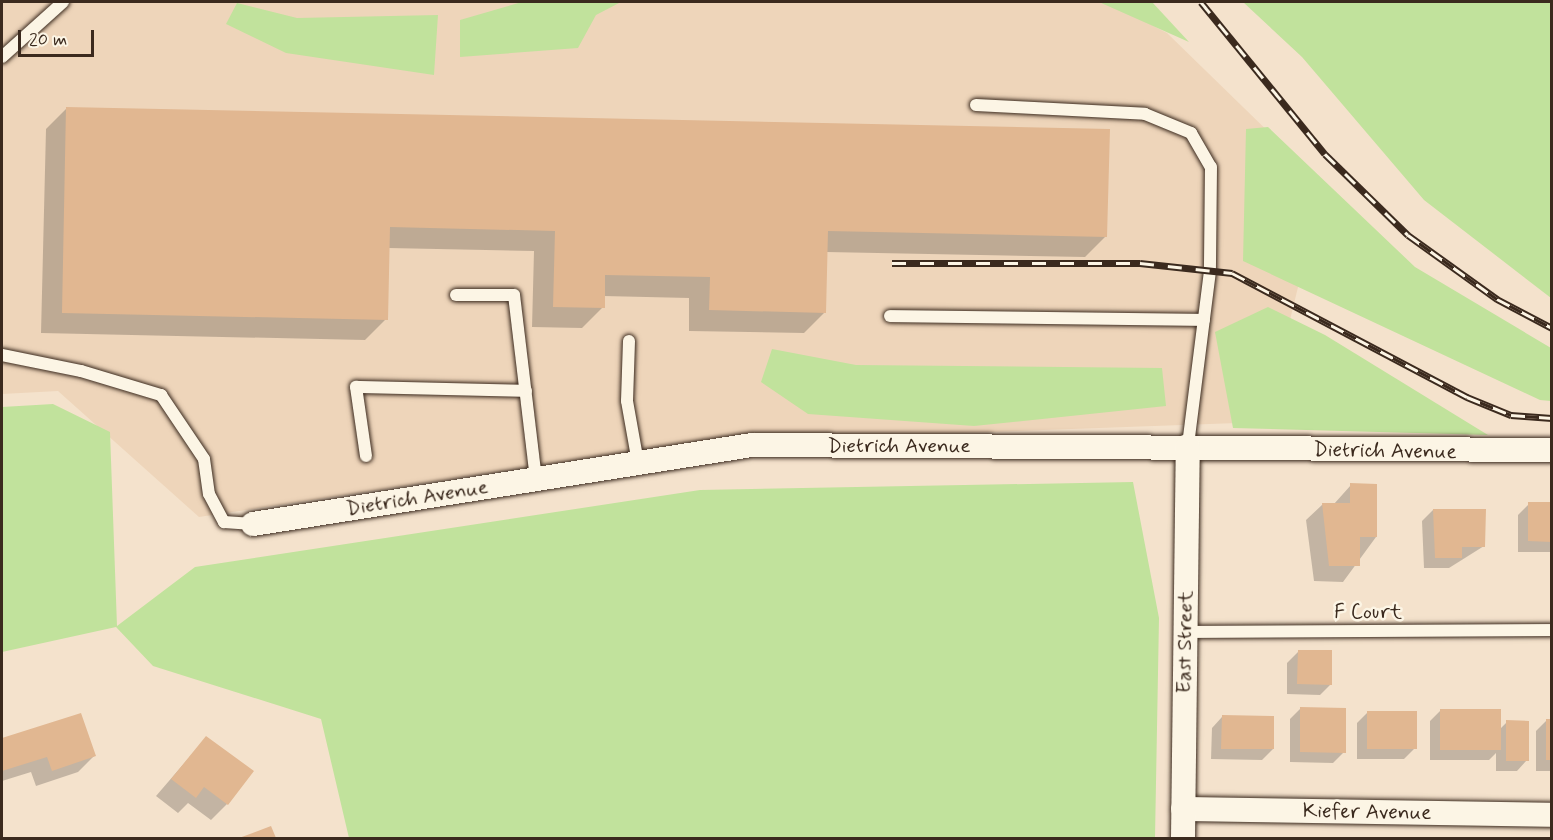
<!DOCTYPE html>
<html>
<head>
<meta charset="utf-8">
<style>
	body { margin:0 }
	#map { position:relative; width:1553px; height:840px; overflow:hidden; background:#f4e2cc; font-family:Mynerve,sans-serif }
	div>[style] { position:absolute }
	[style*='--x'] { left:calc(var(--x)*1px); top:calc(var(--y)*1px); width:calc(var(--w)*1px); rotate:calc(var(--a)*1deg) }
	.built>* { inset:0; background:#eed5ba }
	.green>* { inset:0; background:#c1e29c }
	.shadow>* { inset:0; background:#0003 }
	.building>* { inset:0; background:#e1b791 }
	.roads { filter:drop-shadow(0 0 2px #3b2a1e) drop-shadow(0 0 2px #3b2a1e) }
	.service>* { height:12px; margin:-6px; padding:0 6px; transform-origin:6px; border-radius:6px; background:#fcf5e5 }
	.minor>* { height:24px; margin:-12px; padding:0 12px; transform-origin:12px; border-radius:12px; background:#fcf5e5 }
	.rail>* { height:7px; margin-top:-3.5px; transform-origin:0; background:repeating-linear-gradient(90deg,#fcf5e5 0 14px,#3b2a1e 0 28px); box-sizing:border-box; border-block:2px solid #3b2a1e }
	span { translate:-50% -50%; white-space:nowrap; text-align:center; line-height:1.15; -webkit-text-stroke:5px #fcf5e5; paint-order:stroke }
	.street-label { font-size:21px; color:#3b2a1e }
	.frame { position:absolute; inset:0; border:3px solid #3b2a1e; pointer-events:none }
	.scale { position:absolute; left:18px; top:30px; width:76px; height:27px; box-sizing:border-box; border:3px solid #3b2a1e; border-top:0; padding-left:8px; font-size:18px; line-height:21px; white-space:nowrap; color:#3b2a1e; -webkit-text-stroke:4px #fcf5e5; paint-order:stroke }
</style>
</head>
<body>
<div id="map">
	<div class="built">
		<i style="clip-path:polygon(2px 2px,1107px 2px,1167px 33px,1323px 185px,1265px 422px,690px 443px,199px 517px,58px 391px,2px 394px)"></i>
	</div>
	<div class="green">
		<i style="clip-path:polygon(522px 2px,621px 2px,596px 15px,578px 48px,460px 57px,460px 20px)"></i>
		<i style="clip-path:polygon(1099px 2px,1152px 2px,1189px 42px)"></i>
		<i style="clip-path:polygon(1243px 2px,1551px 2px,1551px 298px,1424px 200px,1302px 57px)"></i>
		<i style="clip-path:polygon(237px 3px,297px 18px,438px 15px,434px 75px,286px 53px,226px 24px)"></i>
		<i style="clip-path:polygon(1268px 127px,1415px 267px,1551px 348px,1551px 401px,1540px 400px,1243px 261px,1246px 129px)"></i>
		<i style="clip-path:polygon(1268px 307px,1325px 335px,1488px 435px,1233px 428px,1215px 332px)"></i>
		<i style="clip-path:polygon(772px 349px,856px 365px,1162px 368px,1166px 406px,974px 426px,808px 414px,761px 382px)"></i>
		<i style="clip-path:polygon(53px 404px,110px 432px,117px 626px,195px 567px,700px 490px,1133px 482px,1159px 618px,1155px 838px,349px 838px,321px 719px,153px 666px,116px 627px,2px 652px,2px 407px)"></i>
	</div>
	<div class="shadow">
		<i style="clip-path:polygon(67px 108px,1106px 236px,1085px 257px,826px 252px,825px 312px,804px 333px,689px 331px,689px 298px,603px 296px,603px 307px,582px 328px,532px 327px,534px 251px,388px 248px,386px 319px,365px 340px,41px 333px,46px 129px)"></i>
		<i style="clip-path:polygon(1351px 485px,1376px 537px,1343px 582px,1314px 581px,1306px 520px,1323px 504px,1334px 504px)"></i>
		<i style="clip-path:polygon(1529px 504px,1552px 504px,1552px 552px,1518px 552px,1518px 515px)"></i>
		<i style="clip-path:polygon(1433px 510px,1484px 546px,1449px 568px,1424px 568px,1422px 521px)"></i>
		<i style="clip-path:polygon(1298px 652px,1331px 684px,1320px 695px,1287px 694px,1287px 663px)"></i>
		<i style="clip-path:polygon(1301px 708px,1344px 752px,1333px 763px,1290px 762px,1290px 719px)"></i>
		<i style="clip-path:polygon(1441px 710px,1500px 729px,1507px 722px,1527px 760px,1517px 771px,1496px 771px,1496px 753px,1489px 760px,1430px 760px,1430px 721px)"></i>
		<i style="clip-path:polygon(1368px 712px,1415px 748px,1404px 759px,1357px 759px,1357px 723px)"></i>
		<i style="clip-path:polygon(80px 715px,94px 756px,78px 772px,36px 786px,31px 772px,2px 781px,2px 739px)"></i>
		<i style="clip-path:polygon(1222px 717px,1273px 749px,1262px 760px,1211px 759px,1212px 728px)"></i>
		<i style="clip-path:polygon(1547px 720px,1552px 720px,1552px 771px,1536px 771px,1536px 731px)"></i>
		<i style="clip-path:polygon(206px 738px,227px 804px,211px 820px,188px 803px,178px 813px,156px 796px)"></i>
	</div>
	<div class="building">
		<i style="clip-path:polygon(66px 107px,1110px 129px,1107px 237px,828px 231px,826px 313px,709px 310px,710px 277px,605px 275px,605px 308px,553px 307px,555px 231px,390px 227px,388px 320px,62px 313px)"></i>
		<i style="clip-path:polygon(1350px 483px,1377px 484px,1377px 537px,1360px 537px,1360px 566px,1329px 566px,1322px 503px,1350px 503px)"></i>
		<i style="clip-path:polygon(1528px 502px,1552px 502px,1552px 542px,1528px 541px)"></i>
		<i style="clip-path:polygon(1433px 509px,1486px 509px,1485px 547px,1462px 547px,1462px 558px,1435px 558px)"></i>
		<i style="clip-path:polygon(1298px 650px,1332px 650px,1332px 685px,1297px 684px)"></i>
		<i style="clip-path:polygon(1300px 707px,1346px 708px,1346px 753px,1300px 752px)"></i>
		<i style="clip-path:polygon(1440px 709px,1501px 709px,1501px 750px,1440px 750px)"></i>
		<i style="clip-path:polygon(1367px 711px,1417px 711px,1417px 749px,1367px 749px)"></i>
		<i style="clip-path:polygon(81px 713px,96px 756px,52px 771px,47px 757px,2px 771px,2px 738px)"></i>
		<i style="clip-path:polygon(1222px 715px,1274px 716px,1274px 749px,1221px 749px)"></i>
		<i style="clip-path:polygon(1546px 719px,1552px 719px,1552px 760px,1546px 760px)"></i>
		<i style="clip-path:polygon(1506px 720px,1529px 721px,1529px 761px,1506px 761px)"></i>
		<i style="clip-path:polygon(206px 736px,254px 771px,228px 805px,204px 787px,196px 798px,171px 779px)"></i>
		<i style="clip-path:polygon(271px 826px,276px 838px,239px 838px)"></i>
	</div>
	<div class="roads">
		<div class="service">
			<i style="--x:2;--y:57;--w:82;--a:-42"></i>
			<i style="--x:976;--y:105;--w:169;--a:3"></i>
			<i style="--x:1145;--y:114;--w:50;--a:22.4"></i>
			<i style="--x:1191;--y:133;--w:39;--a:60"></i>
			<i style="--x:1211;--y:167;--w:104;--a:90.6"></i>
			<i style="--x:1210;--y:271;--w:176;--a:97.2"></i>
			<i style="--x:456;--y:295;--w:58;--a:0"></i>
			<i style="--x:514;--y:295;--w:185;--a:83.2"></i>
			<i style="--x:890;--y:316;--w:314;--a:0.7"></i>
			<i style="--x:629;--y:341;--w:60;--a:91.9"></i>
			<i style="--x:627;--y:401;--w:63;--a:79.9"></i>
			<i style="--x:2;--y:355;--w:81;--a:11.4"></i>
			<i style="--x:81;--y:371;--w:84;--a:16.7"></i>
			<i style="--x:161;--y:395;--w:77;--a:56.1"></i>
			<i style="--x:204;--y:459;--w:35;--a:82"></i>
			<i style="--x:209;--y:494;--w:32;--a:62"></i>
			<i style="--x:224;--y:522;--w:29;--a:4"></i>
			<i style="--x:366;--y:456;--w:70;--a:-98.2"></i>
			<i style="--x:356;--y:387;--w:170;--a:1.3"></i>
			<i style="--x:1186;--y:632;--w:366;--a:-0.3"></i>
		</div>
		<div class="minor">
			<i style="--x:253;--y:524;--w:505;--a:-9"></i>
			<i style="--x:752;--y:445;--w:800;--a:0.36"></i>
			<i style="--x:1183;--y:809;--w:369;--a:0.9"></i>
			<i style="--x:1183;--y:838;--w:392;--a:-89.3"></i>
		</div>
	</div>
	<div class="rail">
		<i style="--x:1201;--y:2;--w:196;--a:50.8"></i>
		<i style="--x:1325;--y:154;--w:116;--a:44.3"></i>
		<i style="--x:1408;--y:235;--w:110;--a:35.7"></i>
		<i style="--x:1497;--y:299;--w:62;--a:27.8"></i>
		<i style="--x:892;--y:263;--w:248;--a:0"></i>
		<i style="--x:1140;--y:263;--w:93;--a:6.2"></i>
		<i style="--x:1232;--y:273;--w:266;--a:27.8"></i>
		<i style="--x:1467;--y:397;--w:48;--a:22.2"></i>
		<i style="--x:1511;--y:415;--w:41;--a:4.2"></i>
	</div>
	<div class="street-label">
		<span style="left:899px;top:446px">Dietrich Avenue</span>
		<span style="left:1385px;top:451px;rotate:1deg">Dietrich Avenue</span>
		<span style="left:417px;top:498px;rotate:-9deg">Dietrich Avenue</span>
		<span style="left:1368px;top:612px">F Court</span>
		<span style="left:1185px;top:642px;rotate:-89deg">East Street</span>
		<span style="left:1367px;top:812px;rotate:1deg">Kiefer Avenue</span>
	</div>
	<div class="frame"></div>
	<div class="scale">20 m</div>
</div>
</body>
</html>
